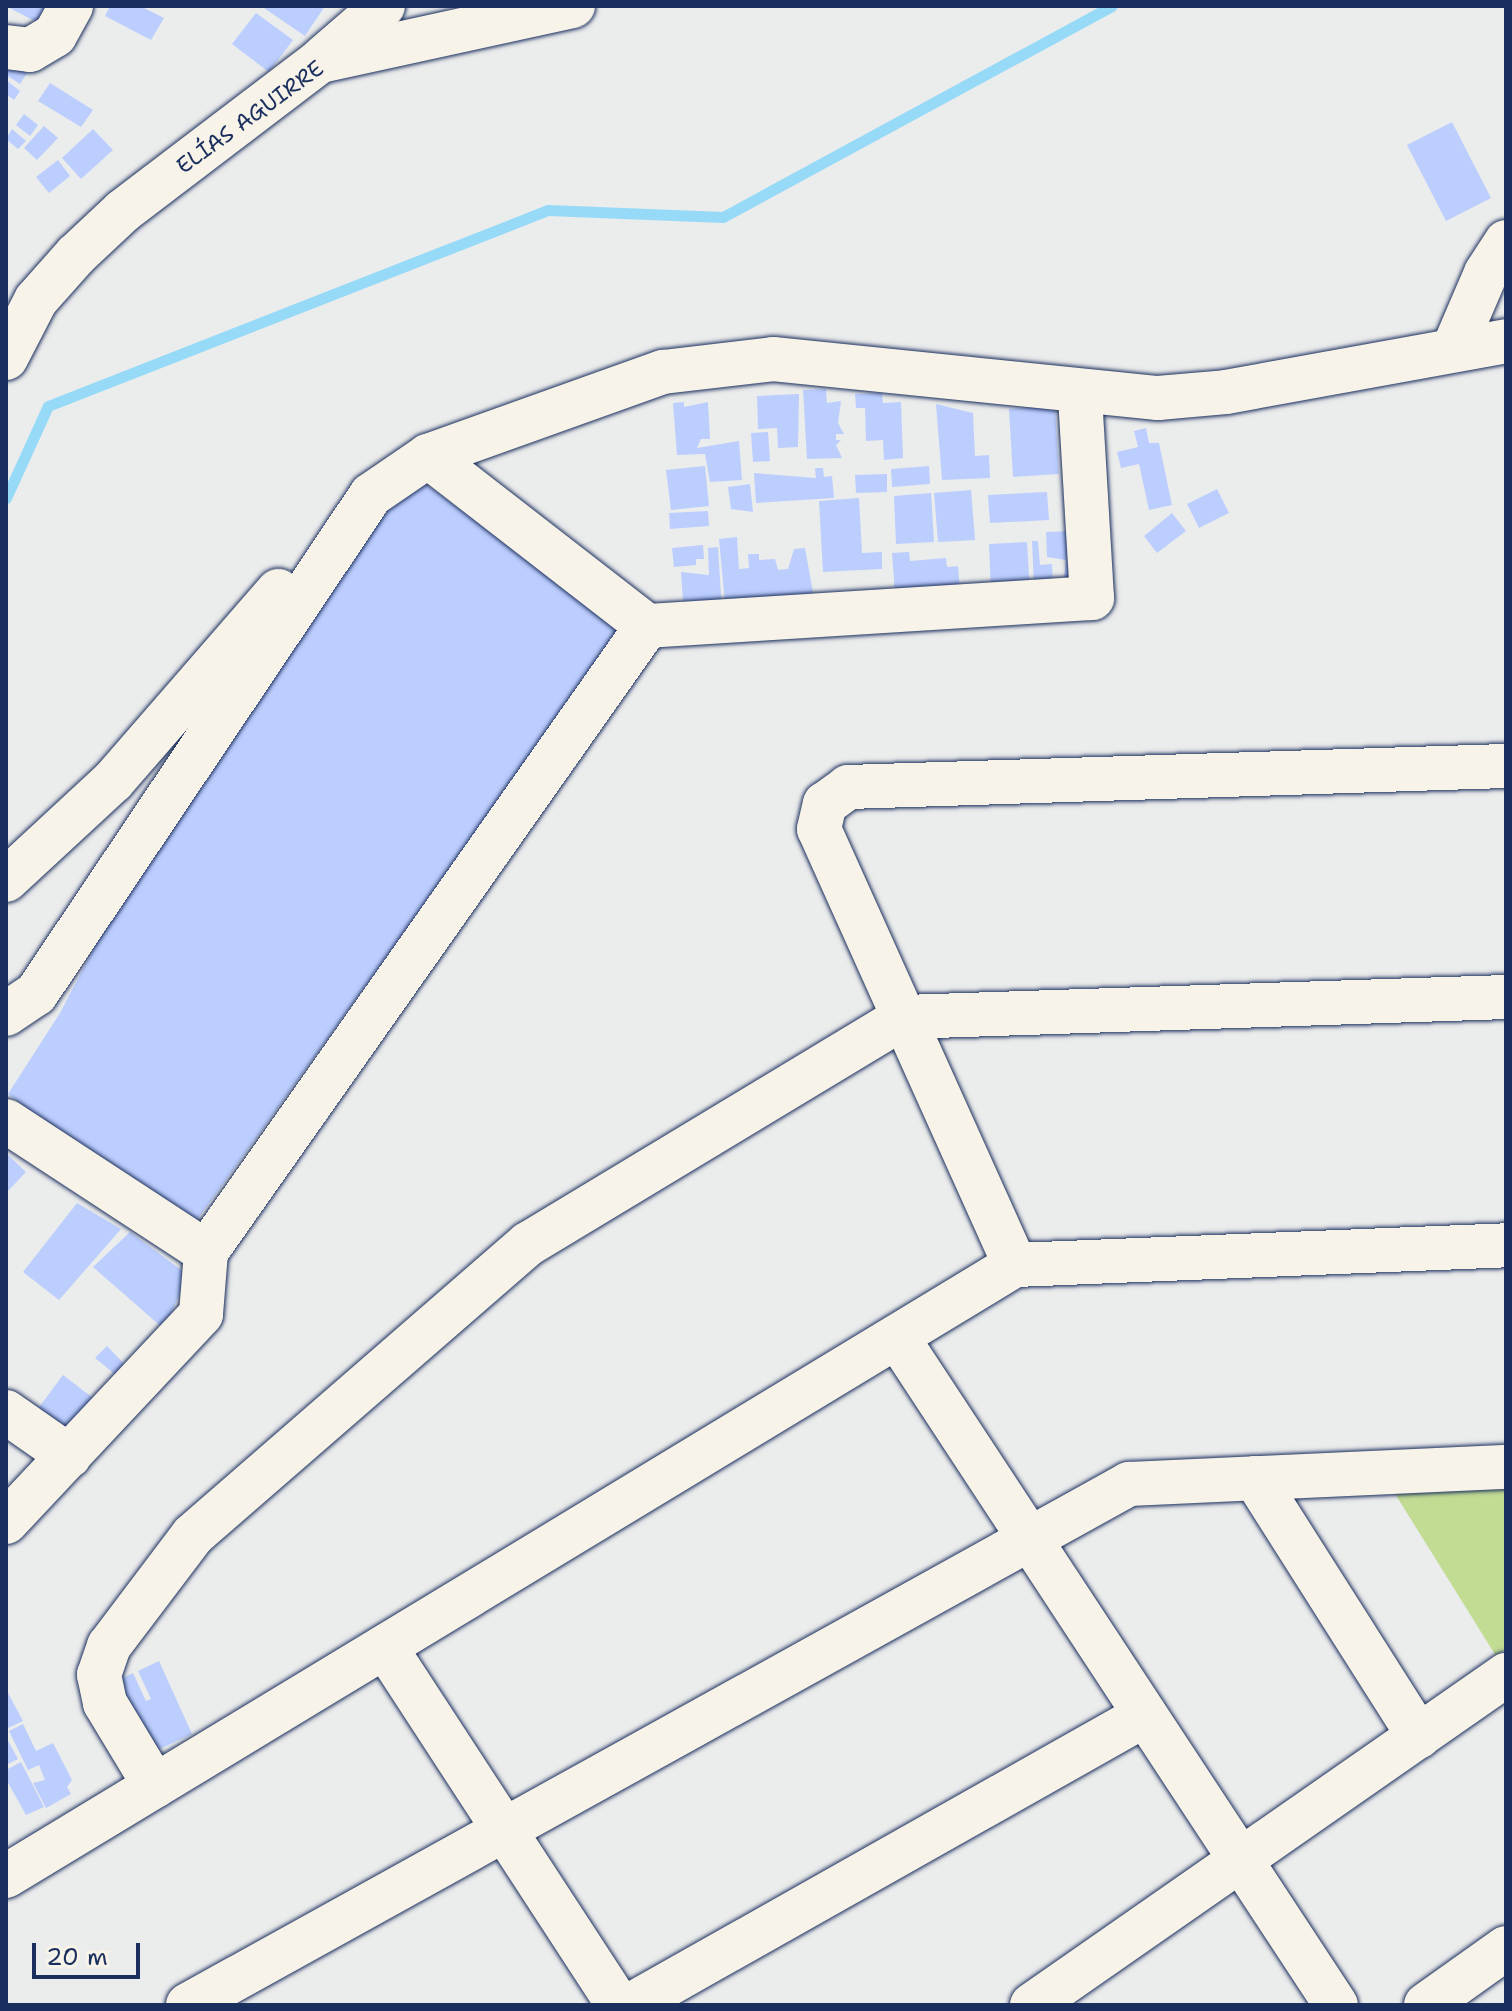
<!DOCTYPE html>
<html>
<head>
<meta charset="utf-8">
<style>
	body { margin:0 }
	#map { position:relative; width:1512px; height:2011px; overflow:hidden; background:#ebecec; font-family:"Shantell Sans",sans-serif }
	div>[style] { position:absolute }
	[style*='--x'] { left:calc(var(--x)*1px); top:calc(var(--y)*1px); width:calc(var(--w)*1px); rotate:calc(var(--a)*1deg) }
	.green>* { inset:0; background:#c2dc93 }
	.stream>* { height:11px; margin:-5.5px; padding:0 5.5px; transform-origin:5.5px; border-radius:5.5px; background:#96daf8 }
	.building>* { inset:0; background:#bccefe }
	.roads { filter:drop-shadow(0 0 2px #1b2f5e) drop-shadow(0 0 2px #1b2f5e) }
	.minor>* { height:44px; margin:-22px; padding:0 22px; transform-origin:22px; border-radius:22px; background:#f7f3e8 }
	span { translate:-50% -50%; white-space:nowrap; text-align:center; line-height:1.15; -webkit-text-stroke:8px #f7f3e8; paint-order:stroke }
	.street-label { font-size:22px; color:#1b2f5e }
	.frame { position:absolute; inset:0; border:8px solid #1b2f5e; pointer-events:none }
	.scale { position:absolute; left:32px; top:1943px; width:108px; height:36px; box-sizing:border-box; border:4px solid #1b2f5e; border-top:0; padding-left:10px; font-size:24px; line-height:28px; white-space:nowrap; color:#1b2f5e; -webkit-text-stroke:6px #f7f3e8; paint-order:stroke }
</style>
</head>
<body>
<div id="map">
	<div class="green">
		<i style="clip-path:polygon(1506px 1484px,1506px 1649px,1496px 1656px,1392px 1489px)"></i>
	</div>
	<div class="stream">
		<i style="--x:6;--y:498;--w:101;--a:-65.5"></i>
		<i style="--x:48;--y:406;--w:537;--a:-21.41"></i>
		<i style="--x:548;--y:210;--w:175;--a:2.3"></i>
		<i style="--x:723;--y:217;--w:442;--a:-28.5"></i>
	</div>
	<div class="building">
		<i style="clip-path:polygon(6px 6px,54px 6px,44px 26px)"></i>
		<i style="clip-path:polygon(110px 6px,140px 6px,164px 18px,151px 40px,105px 16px)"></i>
		<i style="clip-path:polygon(261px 6px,325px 6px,305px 36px)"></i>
		<i style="clip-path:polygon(256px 13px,293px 40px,269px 72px,232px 44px)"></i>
		<i style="clip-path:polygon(9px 62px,27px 73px,20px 84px,6px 75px)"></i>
		<i style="clip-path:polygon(6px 80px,20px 91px,14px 100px,6px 94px)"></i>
		<i style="clip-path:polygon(50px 83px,93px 110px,81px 127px,38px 101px)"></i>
		<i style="clip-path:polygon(24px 114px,38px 125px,30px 136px,16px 125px)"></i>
		<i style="clip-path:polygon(1452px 122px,1491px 198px,1446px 221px,1407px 145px)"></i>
		<i style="clip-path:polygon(44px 126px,58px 138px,37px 160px,24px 148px)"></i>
		<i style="clip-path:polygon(12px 129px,26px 141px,18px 149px,6px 139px)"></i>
		<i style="clip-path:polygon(93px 129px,113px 150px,81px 179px,62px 158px)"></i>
		<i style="clip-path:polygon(58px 160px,70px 176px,49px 193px,36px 177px)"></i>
		<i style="clip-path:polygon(826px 389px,827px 403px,841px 401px,838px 423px,844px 434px,836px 434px,836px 440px,841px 440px,836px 445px,842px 458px,807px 459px,803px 390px)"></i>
		<i style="clip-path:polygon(882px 393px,883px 403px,901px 402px,903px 458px,884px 460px,883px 440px,866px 441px,865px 408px,856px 408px,855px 394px)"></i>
		<i style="clip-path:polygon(799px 394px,798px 447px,778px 448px,777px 428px,758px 429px,757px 396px)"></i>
		<i style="clip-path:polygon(684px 402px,684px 407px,708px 402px,710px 439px,701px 439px,697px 448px,739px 441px,742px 480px,710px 482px,705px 454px,677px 455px,673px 403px)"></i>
		<i style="clip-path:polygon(936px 404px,973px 413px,975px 456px,989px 455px,990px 478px,942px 480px)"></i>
		<i style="clip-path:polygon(1055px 406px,1059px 474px,1013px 477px,1009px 409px)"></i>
		<i style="clip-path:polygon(1146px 428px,1149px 443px,1159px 443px,1172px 505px,1149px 510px,1139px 464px,1121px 468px,1117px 452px,1138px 447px,1134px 431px)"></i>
		<i style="clip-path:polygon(768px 432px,770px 461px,753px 462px,751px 433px)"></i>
		<i style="clip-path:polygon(705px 466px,709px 506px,671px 510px,666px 470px)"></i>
		<i style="clip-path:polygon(929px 466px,930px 484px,892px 487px,891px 469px)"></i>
		<i style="clip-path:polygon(815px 468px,823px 468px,824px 477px,832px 476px,834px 498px,756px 503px,754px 473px,816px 478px)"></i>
		<i style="clip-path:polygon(887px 474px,887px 492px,856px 493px,855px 475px)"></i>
		<i style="clip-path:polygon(424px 483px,623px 628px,189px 1231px,8px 1094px,60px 1013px,130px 879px,382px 507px)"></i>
		<i style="clip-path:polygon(750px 484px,753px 512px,731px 509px,728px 487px)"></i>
		<i style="clip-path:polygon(1217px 489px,1229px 513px,1199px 528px,1187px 504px)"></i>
		<i style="clip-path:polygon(971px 490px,975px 540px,938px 542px,934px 493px)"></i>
		<i style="clip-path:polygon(1047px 492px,1049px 520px,990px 523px,988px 495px)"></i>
		<i style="clip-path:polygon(931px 493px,934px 542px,896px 544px,894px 496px)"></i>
		<i style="clip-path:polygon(859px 498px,862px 553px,882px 552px,882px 569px,823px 572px,819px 501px)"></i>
		<i style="clip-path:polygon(708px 511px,709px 526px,670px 529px,669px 513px)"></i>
		<i style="clip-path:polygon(1172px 513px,1186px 531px,1157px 553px,1144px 536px)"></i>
		<i style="clip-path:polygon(1073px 531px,1075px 578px,1064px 577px,1066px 560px,1047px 557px,1046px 532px)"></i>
		<i style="clip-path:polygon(737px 537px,739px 569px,749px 568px,748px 554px,759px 554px,759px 560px,775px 559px,778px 570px,788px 569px,794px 549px,805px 548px,816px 609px,770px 613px,768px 595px,769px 614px,726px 614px,719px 539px)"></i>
		<i style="clip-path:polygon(1032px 541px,1038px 541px,1040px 565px,1052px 564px,1053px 586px,1034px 587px)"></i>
		<i style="clip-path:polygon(1027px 542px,1030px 591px,991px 593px,989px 544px)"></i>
		<i style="clip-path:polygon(703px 545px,704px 559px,696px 559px,696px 565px,674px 567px,672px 548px)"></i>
		<i style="clip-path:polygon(718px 547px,722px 611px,684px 615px,681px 572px,709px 575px,708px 548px)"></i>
		<i style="clip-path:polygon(909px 552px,910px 561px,946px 558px,947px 567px,958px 566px,960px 590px,895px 594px,892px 553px)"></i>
		<i style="clip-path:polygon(6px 1153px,26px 1172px,6px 1193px)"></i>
		<i style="clip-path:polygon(77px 1203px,121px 1229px,59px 1300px,23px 1272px)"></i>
		<i style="clip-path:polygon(130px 1232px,188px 1275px,164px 1329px,93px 1267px)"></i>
		<i style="clip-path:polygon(107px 1346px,128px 1368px,117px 1376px,95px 1358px)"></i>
		<i style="clip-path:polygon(63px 1375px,93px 1398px,65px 1432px,37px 1410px)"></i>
		<i style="clip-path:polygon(159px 1661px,192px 1734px,151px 1753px,117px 1681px,133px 1673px,146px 1701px,151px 1699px,138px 1671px)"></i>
		<i style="clip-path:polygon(8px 1693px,23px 1721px,6px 1729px,6px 1695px)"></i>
		<i style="clip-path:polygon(23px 1724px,36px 1751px,53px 1743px,72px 1780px,67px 1787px,71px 1794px,46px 1808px,33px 1783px,45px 1780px,39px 1765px,28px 1770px,9px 1731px)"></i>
		<i style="clip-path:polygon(6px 1737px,18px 1759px,6px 1765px)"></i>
		<i style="clip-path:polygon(21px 1762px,44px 1807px,26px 1815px,6px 1779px,6px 1770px)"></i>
	</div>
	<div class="roads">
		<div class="minor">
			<i style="--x:6;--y:47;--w:24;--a:7"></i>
			<i style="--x:30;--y:50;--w:29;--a:-31"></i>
			<i style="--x:55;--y:35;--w:33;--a:-61"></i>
			<i style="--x:324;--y:57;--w:78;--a:-40.8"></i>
			<i style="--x:1453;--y:350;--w:84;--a:-66.8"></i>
			<i style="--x:1486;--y:273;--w:37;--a:-57"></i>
			<i style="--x:6;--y:358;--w:65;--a:-62.7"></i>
			<i style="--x:36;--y:300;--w:60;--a:-48.4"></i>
			<i style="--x:76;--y:255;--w:64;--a:-43.1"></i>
			<i style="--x:123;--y:211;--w:248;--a:-37.3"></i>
			<i style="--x:320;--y:61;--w:259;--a:-12.3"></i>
			<i style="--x:428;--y:456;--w:277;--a:37.8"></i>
			<i style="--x:6;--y:880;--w:146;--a:-42.8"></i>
			<i style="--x:113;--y:781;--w:252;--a:-49"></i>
			<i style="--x:6;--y:1014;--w:36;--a:-34"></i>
			<i style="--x:36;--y:994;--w:601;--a:-56.12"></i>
			<i style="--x:371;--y:495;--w:69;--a:-34.4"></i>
			<i style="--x:428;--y:456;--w:250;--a:-19.7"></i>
			<i style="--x:663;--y:372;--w:111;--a:-6.7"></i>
			<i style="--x:773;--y:359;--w:387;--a:5.8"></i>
			<i style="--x:1158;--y:398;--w:68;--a:-5"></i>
			<i style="--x:1226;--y:392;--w:285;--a:-10.3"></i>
			<i style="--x:6;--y:1121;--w:239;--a:33.2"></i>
			<i style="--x:206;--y:1252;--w:766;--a:-54.84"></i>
			<i style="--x:647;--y:626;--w:446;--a:-3.6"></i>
			<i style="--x:1092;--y:598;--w:204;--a:-93.4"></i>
			<i style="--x:1015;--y:1265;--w:478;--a:-114.2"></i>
			<i style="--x:819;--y:829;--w:26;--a:-77"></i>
			<i style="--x:825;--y:804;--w:29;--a:-36"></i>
			<i style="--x:848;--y:787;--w:658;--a:-1.83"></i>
			<i style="--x:897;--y:1337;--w:799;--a:56.69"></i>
			<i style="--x:6;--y:1412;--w:77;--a:34.9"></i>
			<i style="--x:1255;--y:1478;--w:306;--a:57.6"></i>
			<i style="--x:6;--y:1522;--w:285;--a:-46.8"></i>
			<i style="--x:201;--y:1314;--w:62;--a:-85.4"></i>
			<i style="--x:385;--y:1647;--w:427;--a:56.9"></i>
			<i style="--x:155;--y:1786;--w:97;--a:-121.1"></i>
			<i style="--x:105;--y:1703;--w:29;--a:-102"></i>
			<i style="--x:99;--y:1675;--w:31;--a:-71"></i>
			<i style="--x:109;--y:1646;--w:139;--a:-52.9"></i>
			<i style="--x:193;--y:1535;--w:444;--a:-41"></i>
			<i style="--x:528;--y:1244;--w:439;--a:-31.1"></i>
			<i style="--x:904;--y:1017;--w:602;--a:-1.9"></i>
			<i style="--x:6;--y:1876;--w:1180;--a:-31.2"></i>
			<i style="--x:1015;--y:1265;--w:491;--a:-2.3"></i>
			<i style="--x:188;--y:2005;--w:1076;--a:-28.97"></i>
			<i style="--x:1129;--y:1484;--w:377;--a:-2.6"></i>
			<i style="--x:631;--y:2005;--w:590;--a:-29.43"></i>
			<i style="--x:1032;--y:2005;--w:578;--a:-34.85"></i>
			<i style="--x:1426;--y:2005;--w:98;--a:-35.5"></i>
		</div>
	</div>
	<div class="street-label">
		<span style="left:250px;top:117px;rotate:-36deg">ELÍAS AGUIRRE</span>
	</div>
	<div class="frame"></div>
	<div class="scale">20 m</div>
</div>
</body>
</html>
